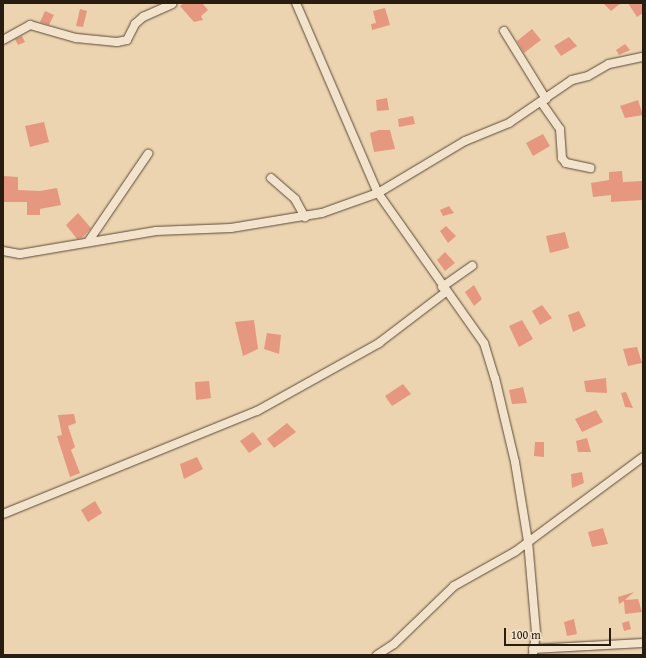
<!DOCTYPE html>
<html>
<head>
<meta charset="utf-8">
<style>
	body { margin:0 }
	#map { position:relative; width:646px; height:658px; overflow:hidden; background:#ecd4b0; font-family:"Gentium Book Plus",serif }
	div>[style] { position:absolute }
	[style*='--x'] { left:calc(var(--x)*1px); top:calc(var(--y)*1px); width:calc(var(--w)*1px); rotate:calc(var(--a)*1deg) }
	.building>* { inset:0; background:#e59780 }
	.roads { filter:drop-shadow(0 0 1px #5a4a38) drop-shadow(0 0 1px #5a4a38) }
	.minor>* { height:8px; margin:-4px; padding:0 4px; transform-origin:4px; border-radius:4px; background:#f3e3cc }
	span { translate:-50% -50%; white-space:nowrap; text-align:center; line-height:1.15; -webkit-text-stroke:3px #f3e3cc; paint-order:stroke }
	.frame { position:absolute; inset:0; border:4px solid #291c10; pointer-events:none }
	.scale { position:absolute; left:504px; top:628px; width:107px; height:18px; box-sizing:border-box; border:2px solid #291c10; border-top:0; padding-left:5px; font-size:12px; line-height:14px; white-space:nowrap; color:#291c10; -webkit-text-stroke:3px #f3e3cc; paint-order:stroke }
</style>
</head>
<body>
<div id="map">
	<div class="building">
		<i style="clip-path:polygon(184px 3px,202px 3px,208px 10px,201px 16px,203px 20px,194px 22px,180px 6px)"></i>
		<i style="clip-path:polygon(603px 3px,621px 3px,611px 11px)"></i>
		<i style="clip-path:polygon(628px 3px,643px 3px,643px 13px,637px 17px)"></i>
		<i style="clip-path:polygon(385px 8px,390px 25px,372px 30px,371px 24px,376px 23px,373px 11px)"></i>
		<i style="clip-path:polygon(80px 9px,87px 11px,83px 27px,76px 26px)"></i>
		<i style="clip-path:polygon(45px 11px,54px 15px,49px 25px,40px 22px)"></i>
		<i style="clip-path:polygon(532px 29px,541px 40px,524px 53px,517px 41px)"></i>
		<i style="clip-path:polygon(22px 36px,25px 42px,18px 45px,15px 39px)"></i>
		<i style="clip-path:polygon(569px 37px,577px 46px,561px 56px,554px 46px)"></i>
		<i style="clip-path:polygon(625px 44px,630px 50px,619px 55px,616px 50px)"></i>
		<i style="clip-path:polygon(387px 98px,389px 110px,377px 111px,376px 100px)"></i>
		<i style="clip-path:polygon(638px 100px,643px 115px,625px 118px,620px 106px)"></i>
		<i style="clip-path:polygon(413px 116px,415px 124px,399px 127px,398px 119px)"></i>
		<i style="clip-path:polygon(44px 122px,49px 142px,30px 147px,25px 126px)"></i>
		<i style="clip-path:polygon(379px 130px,390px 130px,395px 149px,374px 152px,370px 133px)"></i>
		<i style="clip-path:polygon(543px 134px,550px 146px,533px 156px,526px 143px)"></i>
		<i style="clip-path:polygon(622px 171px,623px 182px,642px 181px,643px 200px,611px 202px,611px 195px,593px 197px,591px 183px,609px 180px,609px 172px)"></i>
		<i style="clip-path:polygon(3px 176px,18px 177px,18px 190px,40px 191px,57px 188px,61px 205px,40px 209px,40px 215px,27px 215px,27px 202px,3px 202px)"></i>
		<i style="clip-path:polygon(449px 206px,454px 213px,443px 216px,440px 210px)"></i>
		<i style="clip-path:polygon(78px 213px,91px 228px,82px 238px,77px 239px,66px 225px)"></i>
		<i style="clip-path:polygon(446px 226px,456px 236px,448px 243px,440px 231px)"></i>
		<i style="clip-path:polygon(565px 232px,569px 248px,550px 253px,546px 236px)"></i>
		<i style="clip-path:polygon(445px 252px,455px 263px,445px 271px,437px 260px)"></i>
		<i style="clip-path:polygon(474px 285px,482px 299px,474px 306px,465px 292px)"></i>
		<i style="clip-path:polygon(542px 305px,552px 318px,540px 325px,532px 311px)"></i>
		<i style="clip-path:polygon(579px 311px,586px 326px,573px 332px,568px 315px)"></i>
		<i style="clip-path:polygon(254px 320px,258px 349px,243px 356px,235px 322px)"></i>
		<i style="clip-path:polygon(522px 320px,533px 339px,519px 347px,509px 326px)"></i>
		<i style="clip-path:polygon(267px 333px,281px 335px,279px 354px,264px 349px)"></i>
		<i style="clip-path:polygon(637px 347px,642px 363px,628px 366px,623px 349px)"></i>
		<i style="clip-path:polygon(606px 378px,607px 393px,586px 392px,584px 381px)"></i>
		<i style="clip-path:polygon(209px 381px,211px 398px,196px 400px,195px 382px)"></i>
		<i style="clip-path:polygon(403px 384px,411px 394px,392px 406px,385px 396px)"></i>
		<i style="clip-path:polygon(523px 387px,527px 403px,512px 404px,509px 390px)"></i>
		<i style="clip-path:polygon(626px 392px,633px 408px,625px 407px,621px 393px)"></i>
		<i style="clip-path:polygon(596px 410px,603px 422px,582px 432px,575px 419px)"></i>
		<i style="clip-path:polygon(74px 414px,76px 423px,68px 426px,75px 447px,71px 450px,80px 473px,70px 477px,57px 436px,62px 435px,58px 415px)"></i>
		<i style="clip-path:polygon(287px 423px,296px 432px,274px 448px,267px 439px)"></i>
		<i style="clip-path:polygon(253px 432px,262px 444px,249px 453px,240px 441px)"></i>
		<i style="clip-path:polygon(587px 438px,591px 452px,578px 452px,576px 441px)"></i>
		<i style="clip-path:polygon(535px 442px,544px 442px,544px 457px,534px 456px)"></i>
		<i style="clip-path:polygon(197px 457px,203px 469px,184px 479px,180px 464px)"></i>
		<i style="clip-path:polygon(582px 472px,584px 483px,572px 488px,571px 474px)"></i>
		<i style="clip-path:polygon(95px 501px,102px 513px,88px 522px,81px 510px)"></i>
		<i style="clip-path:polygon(603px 528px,608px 544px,592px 547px,588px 532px)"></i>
		<i style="clip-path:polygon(634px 592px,625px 600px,638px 599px,642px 612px,625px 614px,624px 601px,619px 604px,618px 597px)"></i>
		<i style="clip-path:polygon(574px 619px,577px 634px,567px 636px,564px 622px)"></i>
		<i style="clip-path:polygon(629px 621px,631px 629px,624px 631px,622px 623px)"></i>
	</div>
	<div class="roads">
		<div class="minor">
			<i style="--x:296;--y:3;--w:207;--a:66.7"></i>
			<i style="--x:378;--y:193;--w:184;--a:54.8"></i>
			<i style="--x:484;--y:343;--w:37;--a:73"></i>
			<i style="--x:495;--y:378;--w:86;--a:76.6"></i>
			<i style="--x:515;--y:462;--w:80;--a:80.7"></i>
			<i style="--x:528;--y:541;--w:92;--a:85"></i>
			<i style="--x:536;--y:633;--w:22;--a:98"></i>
			<i style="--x:504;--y:31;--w:80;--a:58.3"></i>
			<i style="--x:3;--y:40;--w:31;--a:-29"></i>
			<i style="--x:30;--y:25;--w:48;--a:15.8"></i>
			<i style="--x:76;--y:38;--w:41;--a:5.6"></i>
			<i style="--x:117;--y:42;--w:10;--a:-11"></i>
			<i style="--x:127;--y:40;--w:18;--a:-63"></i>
			<i style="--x:135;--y:24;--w:11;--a:-41"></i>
			<i style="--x:143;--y:17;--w:32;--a:-24"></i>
			<i style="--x:541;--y:102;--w:33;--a:55"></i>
			<i style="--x:560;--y:129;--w:29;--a:86"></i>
			<i style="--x:562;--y:158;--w:6;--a:51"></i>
			<i style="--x:566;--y:163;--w:25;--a:12"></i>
			<i style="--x:271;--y:178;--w:32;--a:41"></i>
			<i style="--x:295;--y:199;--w:21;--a:61"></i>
			<i style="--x:88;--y:242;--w:107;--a:-55.7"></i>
			<i style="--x:3;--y:251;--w:17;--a:10"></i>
			<i style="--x:20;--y:254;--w:138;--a:-9.6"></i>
			<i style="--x:156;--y:231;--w:75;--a:-2.3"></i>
			<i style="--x:231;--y:228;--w:92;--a:-9.4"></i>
			<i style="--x:322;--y:213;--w:59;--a:-19.7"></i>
			<i style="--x:378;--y:193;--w:101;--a:-30.9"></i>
			<i style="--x:465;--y:141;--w:48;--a:-22.2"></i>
			<i style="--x:509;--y:123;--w:76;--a:-34.3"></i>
			<i style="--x:572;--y:80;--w:16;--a:-14"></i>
			<i style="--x:588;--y:76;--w:24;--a:-30"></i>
			<i style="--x:609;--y:64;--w:35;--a:-12"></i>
			<i style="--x:442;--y:287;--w:37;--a:-35"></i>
			<i style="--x:3;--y:514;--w:274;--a:-22.1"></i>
			<i style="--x:257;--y:411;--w:140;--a:-29.1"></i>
			<i style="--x:379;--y:343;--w:84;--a:-37.3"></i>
			<i style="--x:533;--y:649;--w:110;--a:-3.1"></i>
			<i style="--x:377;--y:655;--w:20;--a:-33"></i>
			<i style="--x:394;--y:644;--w:83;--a:-44"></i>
			<i style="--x:454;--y:586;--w:71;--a:-29.4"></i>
			<i style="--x:516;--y:551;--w:158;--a:-36.5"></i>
		</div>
	</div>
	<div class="frame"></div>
	<div class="scale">100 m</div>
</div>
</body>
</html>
